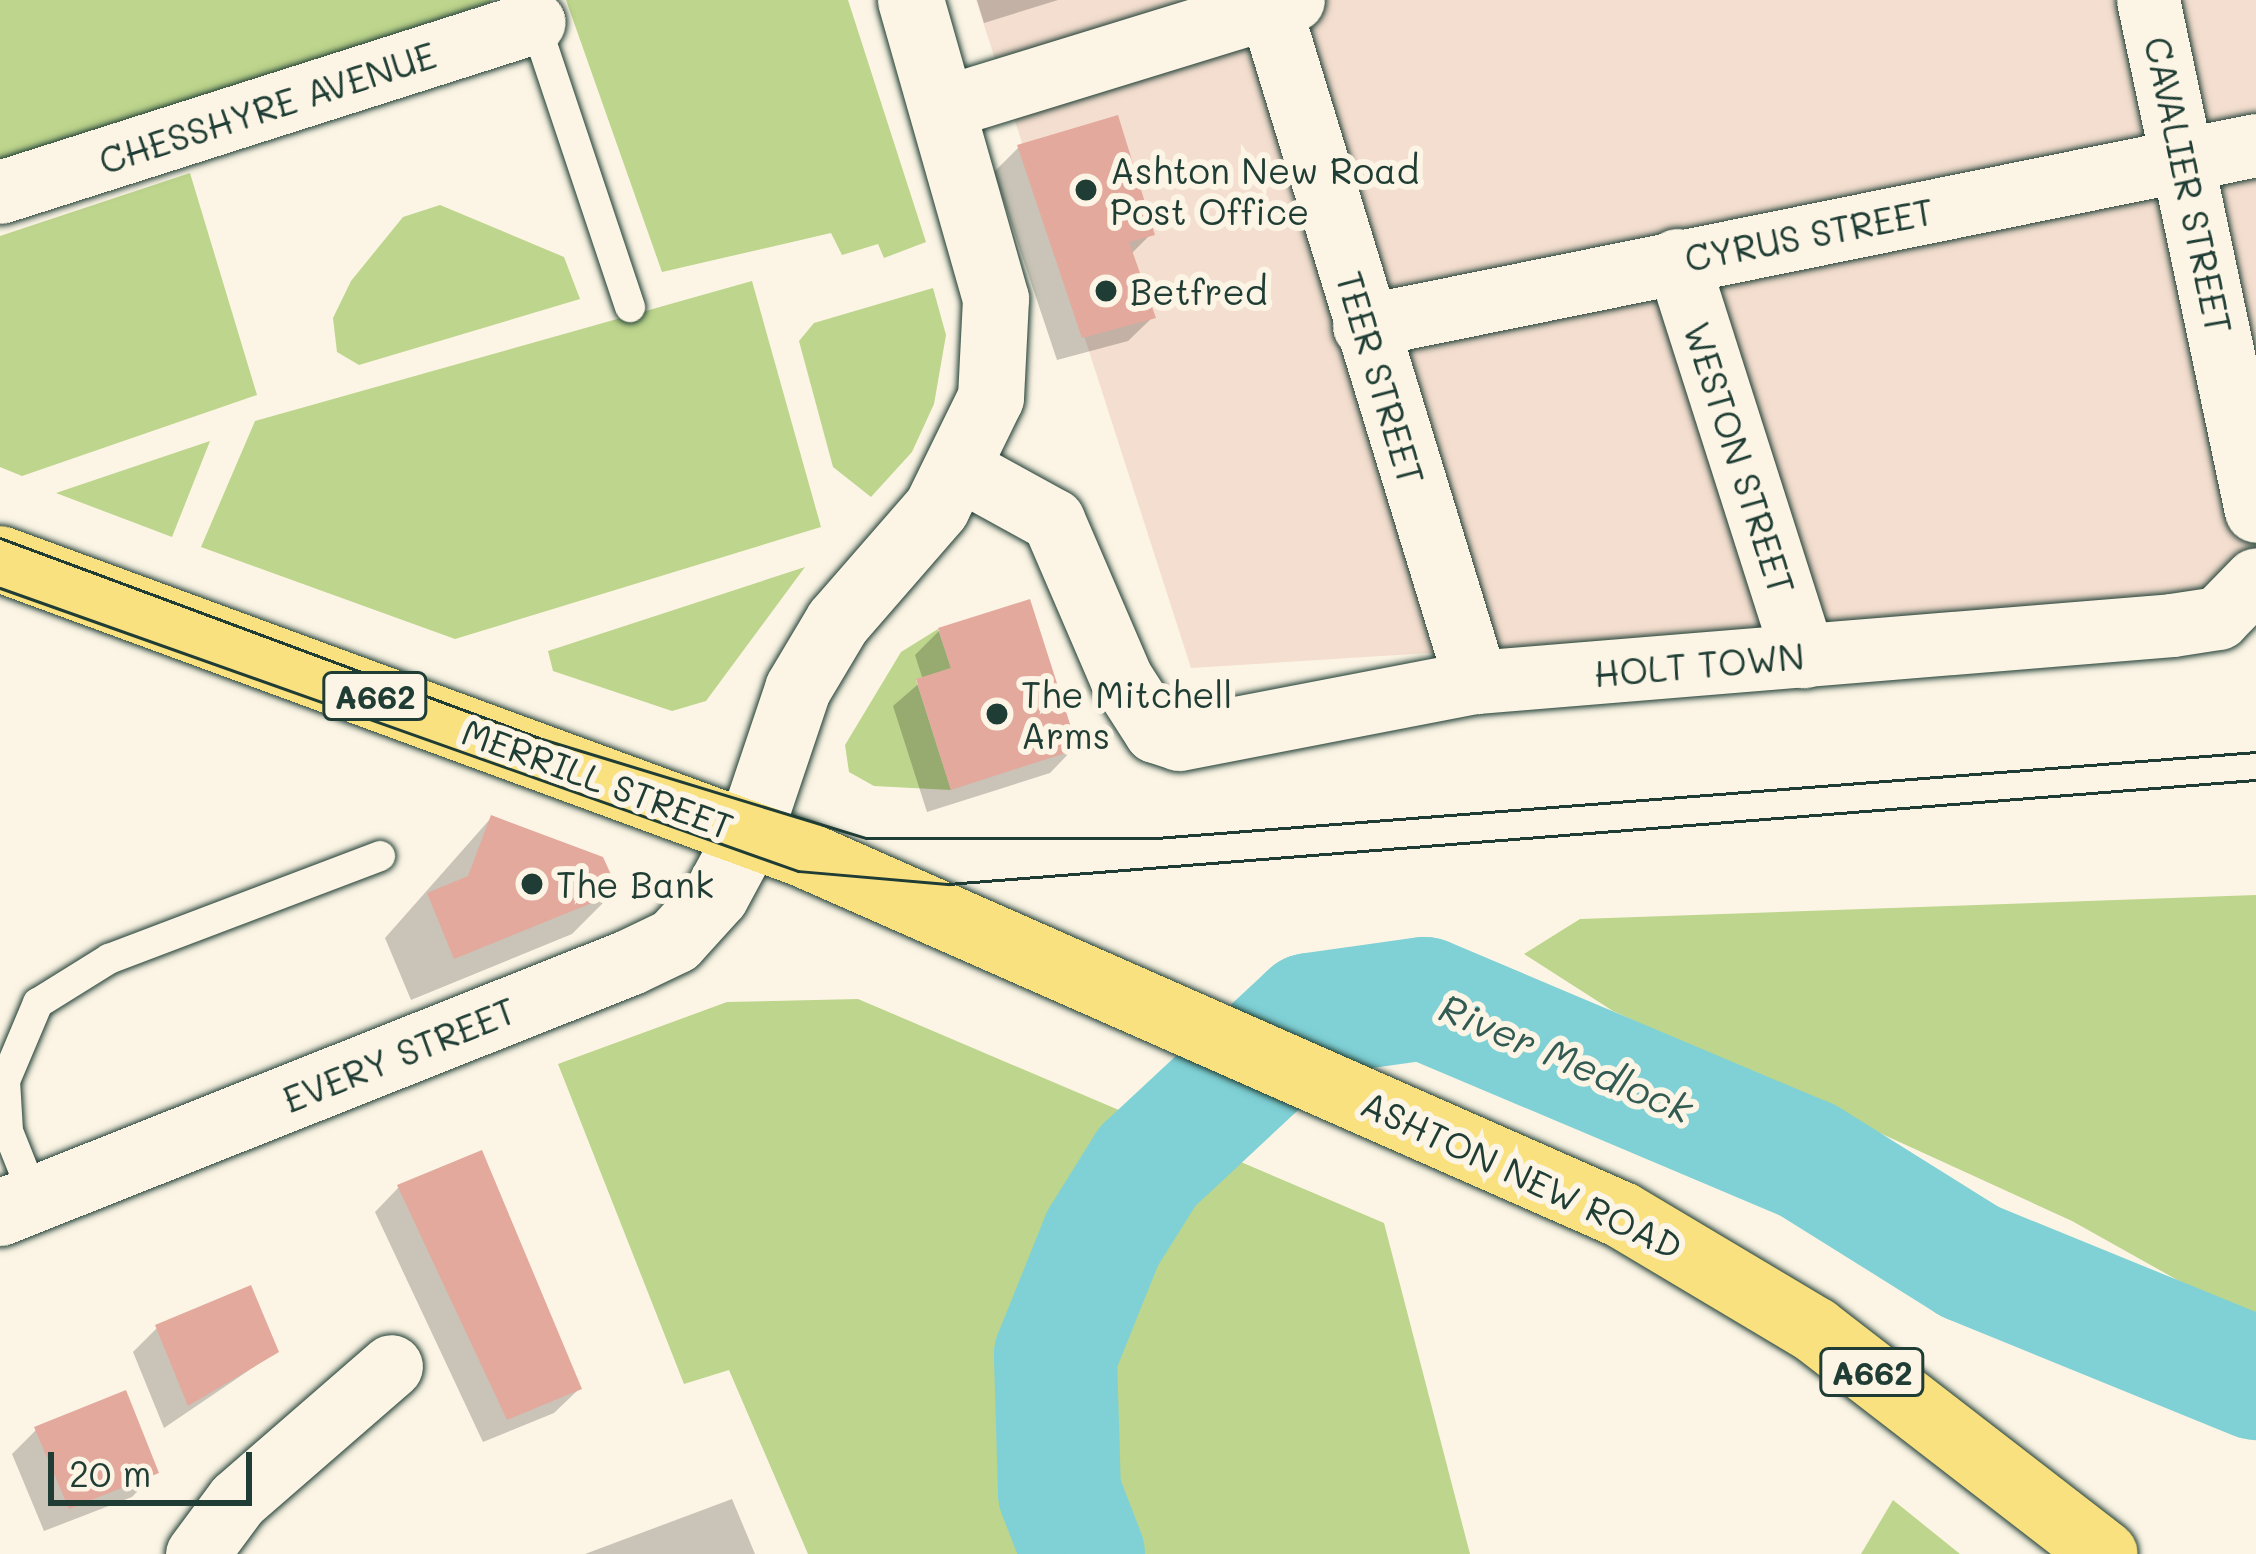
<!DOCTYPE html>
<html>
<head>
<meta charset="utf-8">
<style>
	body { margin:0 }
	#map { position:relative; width:2256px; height:1554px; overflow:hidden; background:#fcf5e5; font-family:Mali,sans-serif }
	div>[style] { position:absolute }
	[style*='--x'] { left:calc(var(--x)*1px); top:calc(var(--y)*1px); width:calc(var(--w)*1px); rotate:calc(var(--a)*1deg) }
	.built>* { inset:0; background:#f4decf }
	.green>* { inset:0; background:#bdd58c }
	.shadow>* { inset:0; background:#0003 }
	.river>* { height:123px; margin:-61.5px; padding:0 61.5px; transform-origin:61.5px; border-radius:61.5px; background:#7fd1d6 }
	.building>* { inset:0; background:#e3a99d }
	.roads { filter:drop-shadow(0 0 3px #1f3d34) drop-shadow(0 0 3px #1f3d34) }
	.service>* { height:30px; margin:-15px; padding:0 15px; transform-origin:15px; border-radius:15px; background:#fcf5e5 }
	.minor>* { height:63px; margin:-31.5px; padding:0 31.5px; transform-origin:31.5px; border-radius:31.5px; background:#fcf5e5 }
	.tertiary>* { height:66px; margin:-33px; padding:0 33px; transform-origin:33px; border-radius:33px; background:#fcf5e5 }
	.primary>* { height:66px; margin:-33px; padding:0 33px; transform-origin:33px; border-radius:33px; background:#fae180 }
	.tram>* { height:3px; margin:-1.5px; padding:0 1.5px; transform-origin:1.5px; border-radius:1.5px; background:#1f3d34 }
	.dots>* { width:33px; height:33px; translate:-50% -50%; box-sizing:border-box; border:6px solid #fcf5e5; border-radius:50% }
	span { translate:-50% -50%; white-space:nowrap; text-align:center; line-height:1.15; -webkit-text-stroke:12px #fcf5e5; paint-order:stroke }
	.shield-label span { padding:3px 9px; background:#fcf5e5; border:3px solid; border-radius:9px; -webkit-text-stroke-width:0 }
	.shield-label { font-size:33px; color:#1f3d34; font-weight:700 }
	.street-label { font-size:36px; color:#1f3d34 }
	.poi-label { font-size:36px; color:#1f3d34 }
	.left { translate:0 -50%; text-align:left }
	.water-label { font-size:39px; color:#325b54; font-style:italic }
	.scale { position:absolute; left:48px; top:1452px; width:204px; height:54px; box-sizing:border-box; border:6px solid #1f3d34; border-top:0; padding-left:15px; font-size:36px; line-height:42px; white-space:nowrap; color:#1f3d34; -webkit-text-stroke:9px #fcf5e5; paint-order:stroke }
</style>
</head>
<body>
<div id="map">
	<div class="built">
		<i style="clip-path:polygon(976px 0,2256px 0,2256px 601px,1191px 668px)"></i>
	</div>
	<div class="green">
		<i style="clip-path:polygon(0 0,491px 0,492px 2px,0 163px)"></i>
		<i style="clip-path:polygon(566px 0,848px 0,926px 242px,884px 258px,878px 244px,842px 255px,831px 233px,662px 272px)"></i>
		<i style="clip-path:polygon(190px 173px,257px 395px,22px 476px,0 467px,0 236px)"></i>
		<i style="clip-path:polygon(440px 205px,564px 257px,580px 299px,359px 365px,337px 352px,333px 318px,351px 281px,403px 217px)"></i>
		<i style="clip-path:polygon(752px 281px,821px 527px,455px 639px,201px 547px,255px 421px)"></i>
		<i style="clip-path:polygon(933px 288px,946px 335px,934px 404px,912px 452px,871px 497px,833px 467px,799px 341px,814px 323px)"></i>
		<i style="clip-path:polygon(210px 441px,172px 537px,56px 493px)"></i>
		<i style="clip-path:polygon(805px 567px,706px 701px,672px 711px,553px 671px,548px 651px)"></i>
		<i style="clip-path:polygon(938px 629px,951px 668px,916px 680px,951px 790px,874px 786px,849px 772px,845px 745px,901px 652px)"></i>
		<i style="clip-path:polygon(2256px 895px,2256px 1324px,2072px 1221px,1613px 1011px,1524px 954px,1580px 919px)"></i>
		<i style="clip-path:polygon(858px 999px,1384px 1223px,1470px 1554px,808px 1554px,729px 1370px,684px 1384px,558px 1064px,727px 1002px)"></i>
		<i style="clip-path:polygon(1893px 1500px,1960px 1554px,1861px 1554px)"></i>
	</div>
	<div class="shadow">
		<i style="clip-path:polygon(977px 0,1058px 0,984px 23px)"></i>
		<i style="clip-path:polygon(1019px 147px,1151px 234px,1130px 255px,1153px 317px,1128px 341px,1057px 360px,994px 172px)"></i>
		<i style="clip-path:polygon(939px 631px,1074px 748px,1050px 773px,927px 812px,893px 706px,923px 680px,915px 655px)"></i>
		<i style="clip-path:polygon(491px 818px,615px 891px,572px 934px,411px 1000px,385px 938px)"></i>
		<i style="clip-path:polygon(399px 1187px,579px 1389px,554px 1413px,483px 1442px,375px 1212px)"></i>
		<i style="clip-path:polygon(157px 1328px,276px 1352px,164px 1428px,133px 1352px)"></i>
		<i style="clip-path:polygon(36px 1430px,156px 1472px,132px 1497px,44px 1531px,12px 1454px)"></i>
		<i style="clip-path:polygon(732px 1499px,755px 1554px,585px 1554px)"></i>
	</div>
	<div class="river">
		<i style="--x:1083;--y:1554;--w:66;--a:-111.2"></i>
		<i style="--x:1059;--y:1492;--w:137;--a:-91.7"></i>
		<i style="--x:1055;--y:1355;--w:126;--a:-68.1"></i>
		<i style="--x:1102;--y:1238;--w:85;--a:-58"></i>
		<i style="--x:1147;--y:1166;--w:223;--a:-43"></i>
		<i style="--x:1310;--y:1014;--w:115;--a:-8"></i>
		<i style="--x:1424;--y:998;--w:415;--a:22.9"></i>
		<i style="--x:1806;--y:1159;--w:192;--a:32"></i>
		<i style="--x:1969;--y:1261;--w:310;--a:22.2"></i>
	</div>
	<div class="building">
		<i style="clip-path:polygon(1118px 115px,1155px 235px,1129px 242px,1156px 318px,1082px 338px,1017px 145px)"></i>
		<i style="clip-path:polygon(1030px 599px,1078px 749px,951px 790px,916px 679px,951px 668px,938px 628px)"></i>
		<i style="clip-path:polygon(491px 815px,603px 857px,619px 892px,454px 959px,427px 893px,468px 876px)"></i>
		<i style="clip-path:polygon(482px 1150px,582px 1389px,507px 1420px,397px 1185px)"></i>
		<i style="clip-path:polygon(251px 1285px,279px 1352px,188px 1406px,155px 1325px)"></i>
		<i style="clip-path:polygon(126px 1390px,159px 1473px,69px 1509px,34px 1427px)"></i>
	</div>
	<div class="roads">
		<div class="service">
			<i style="--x:533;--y:17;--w:306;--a:71.5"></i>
			<i style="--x:35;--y:1199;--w:73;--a:-111.7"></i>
			<i style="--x:8;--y:1131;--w:50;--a:-93.4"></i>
			<i style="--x:5;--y:1081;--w:85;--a:-67.1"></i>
			<i style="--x:38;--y:1003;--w:84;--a:-31.8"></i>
			<i style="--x:109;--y:959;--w:290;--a:-20.8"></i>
		</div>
		<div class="minor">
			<i style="--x:2148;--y:0;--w:522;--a:78.07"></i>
			<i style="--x:1269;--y:5;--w:708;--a:73"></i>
			<i style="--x:945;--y:107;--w:364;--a:-17.1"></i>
			<i style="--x:0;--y:192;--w:560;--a:-17.66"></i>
			<i style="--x:1677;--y:260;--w:416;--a:72.3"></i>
			<i style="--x:1364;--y:326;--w:910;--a:-11.47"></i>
			<i style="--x:962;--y:470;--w:104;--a:28.8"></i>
			<i style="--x:1053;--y:520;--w:172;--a:66.7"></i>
			<i style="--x:1121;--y:678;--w:63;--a:57.3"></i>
			<i style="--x:1155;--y:731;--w:25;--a:18"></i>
			<i style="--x:1179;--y:739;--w:302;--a:-10.9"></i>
			<i style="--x:1476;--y:682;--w:698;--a:-4.68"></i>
			<i style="--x:2172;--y:625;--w:47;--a:-8.7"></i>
			<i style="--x:2218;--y:618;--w:54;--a:-45.7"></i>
			<i style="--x:197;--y:1554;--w:67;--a:-53.5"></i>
			<i style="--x:237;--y:1500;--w:204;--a:-41"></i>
		</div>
		<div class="tertiary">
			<i style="--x:0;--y:1213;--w:677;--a:-21.68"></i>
			<i style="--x:629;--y:963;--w:51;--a:-25.6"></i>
			<i style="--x:675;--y:941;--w:61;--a:-47.7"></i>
			<i style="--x:716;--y:896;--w:69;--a:-61.6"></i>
			<i style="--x:749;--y:835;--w:154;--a:-71.4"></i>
			<i style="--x:798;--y:689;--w:78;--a:-59.2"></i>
			<i style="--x:838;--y:622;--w:151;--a:-49"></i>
			<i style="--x:937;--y:508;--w:123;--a:-63.9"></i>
			<i style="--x:991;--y:398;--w:99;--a:-87.1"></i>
			<i style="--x:996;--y:299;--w:311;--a:-105.9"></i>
		</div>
		<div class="primary">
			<i style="--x:0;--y:559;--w:855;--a:20.17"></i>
			<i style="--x:803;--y:854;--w:895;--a:23.79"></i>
			<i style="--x:1622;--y:1215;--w:225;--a:30.8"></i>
			<i style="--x:1815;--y:1330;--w:366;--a:37.7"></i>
		</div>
	</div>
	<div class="tram">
		<i style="--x:0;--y:538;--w:578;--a:20.35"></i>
		<i style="--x:542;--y:739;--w:339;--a:17"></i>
		<i style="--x:866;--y:838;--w:290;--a:0"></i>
		<i style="--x:1156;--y:838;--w:1103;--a:-4.47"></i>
		<i style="--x:0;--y:588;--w:847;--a:19.53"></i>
		<i style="--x:798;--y:871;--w:151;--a:5"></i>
		<i style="--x:948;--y:884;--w:1312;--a:-4.55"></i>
	</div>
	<div class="dots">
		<i style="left:1086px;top:190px;background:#1f3d34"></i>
		<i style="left:1106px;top:291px;background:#1f3d34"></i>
		<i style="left:997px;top:714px;background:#1f3d34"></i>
		<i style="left:532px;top:884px;background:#1f3d34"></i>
	</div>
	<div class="shield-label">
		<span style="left:375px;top:696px">A662</span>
		<span style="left:1872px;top:1372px">A662</span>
	</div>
	<div class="street-label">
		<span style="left:267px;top:107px;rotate:-18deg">CHESSHYRE AVENUE</span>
		<span style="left:2189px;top:185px;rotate:78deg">CAVALIER STREET</span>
		<span style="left:1809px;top:234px;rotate:-11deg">CYRUS STREET</span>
		<span style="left:1381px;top:378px;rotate:73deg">TEER STREET</span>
		<span style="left:1740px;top:458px;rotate:72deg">WESTON STREET</span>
		<span style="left:1699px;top:664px;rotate:-5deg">HOLT TOWN</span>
		<span style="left:598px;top:778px;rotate:20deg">MERRILL STREET</span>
		<span style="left:399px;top:1054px;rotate:-22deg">EVERY STREET</span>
		<span style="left:1522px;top:1174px;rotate:25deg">ASHTON NEW ROAD</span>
	</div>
	<div class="poi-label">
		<span class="left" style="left:1110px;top:190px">Ashton New Road<br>Post Office</span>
		<span class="left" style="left:1130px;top:291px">Betfred</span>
		<span class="left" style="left:1021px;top:714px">The Mitchell<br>Arms</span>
		<span class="left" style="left:556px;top:884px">The Bank</span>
	</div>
	<div class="water-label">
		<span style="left:1566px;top:1058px;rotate:23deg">River Medlock</span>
	</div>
	<div class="scale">20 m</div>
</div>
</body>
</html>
